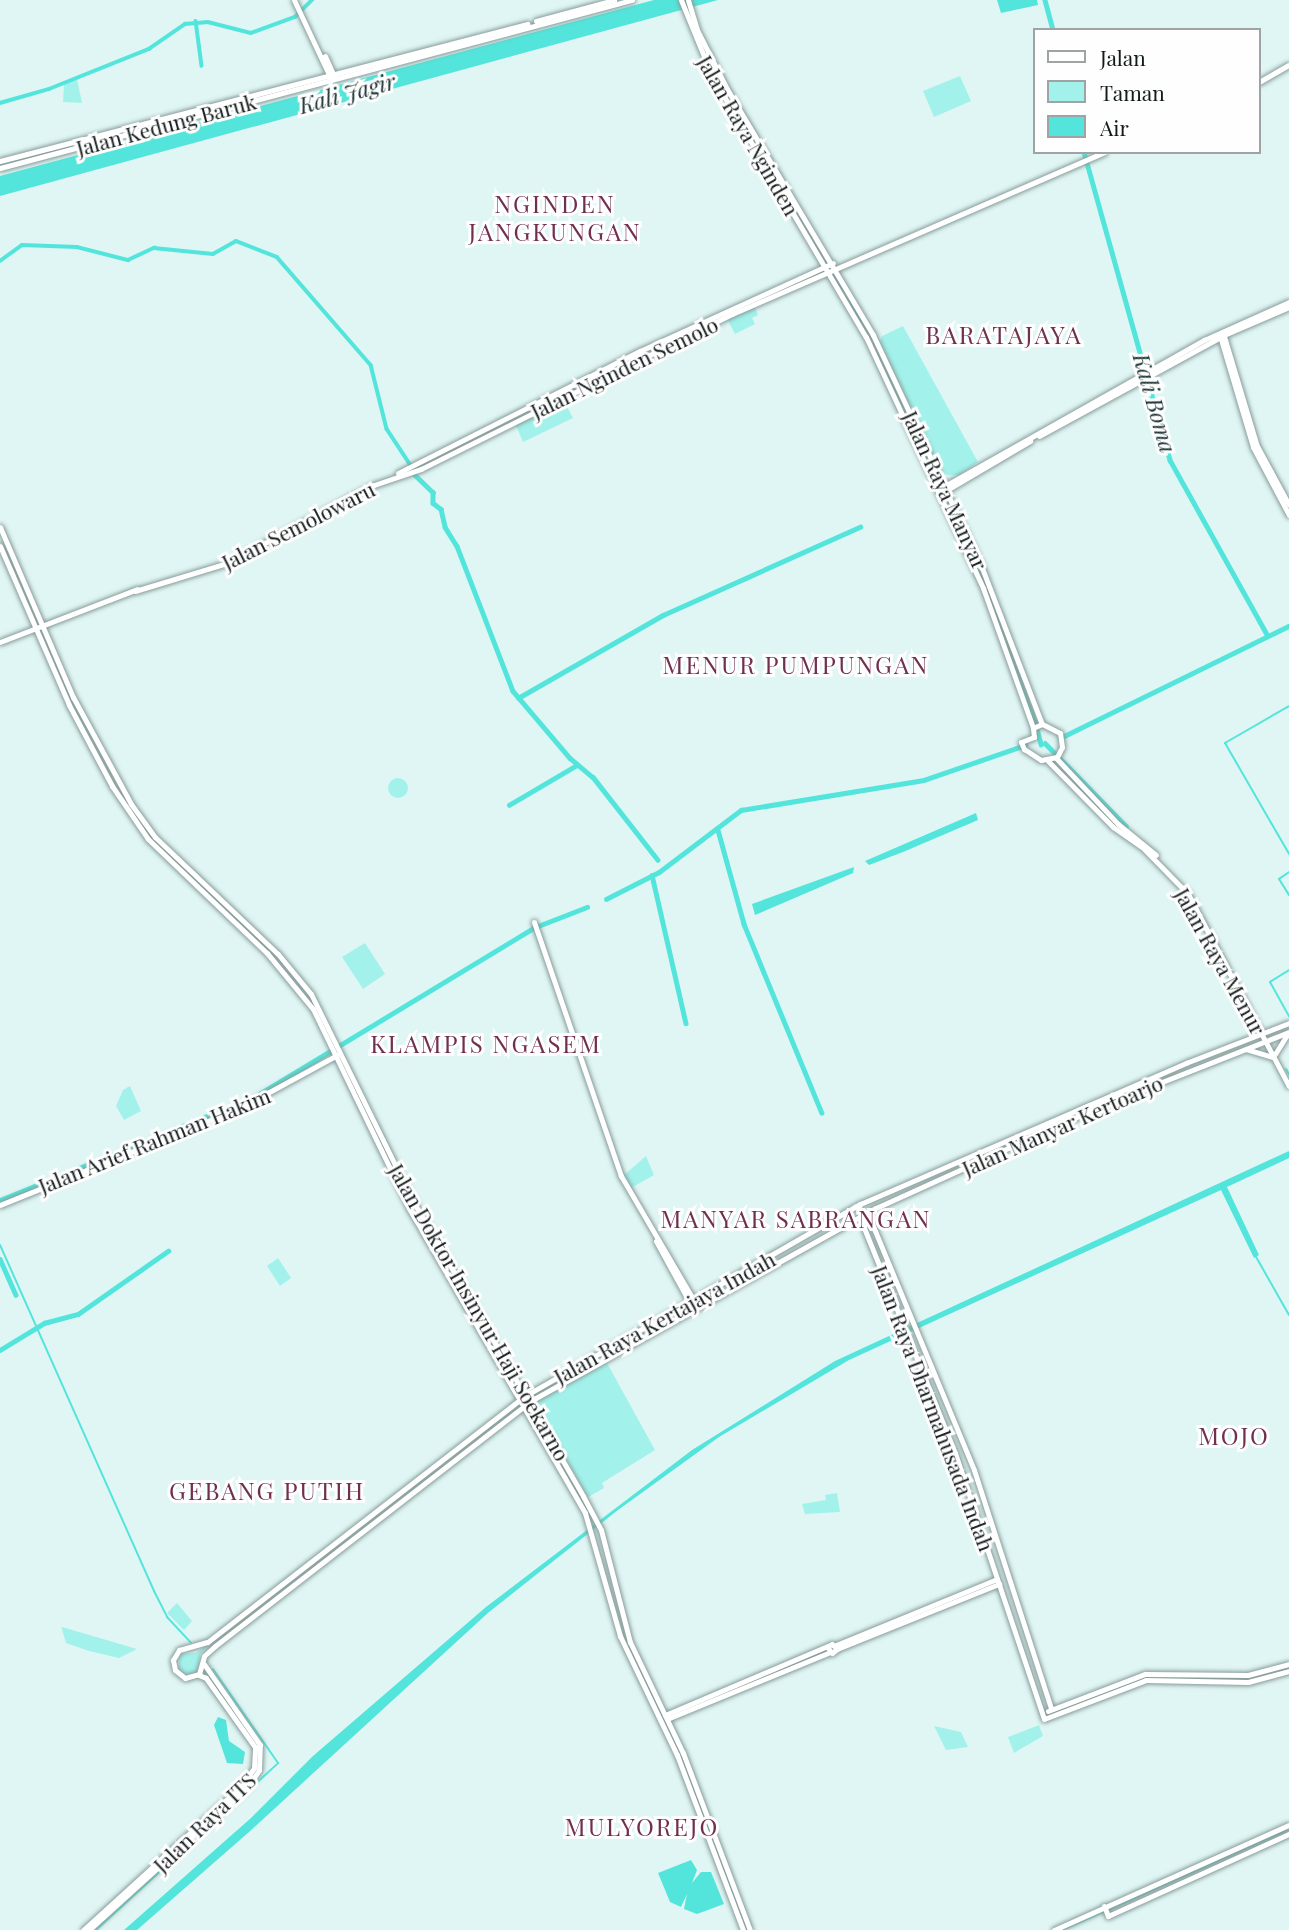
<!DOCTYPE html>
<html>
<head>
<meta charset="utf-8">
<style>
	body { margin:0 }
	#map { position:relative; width:1289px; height:1930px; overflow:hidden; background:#e0f6f4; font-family:"Playfair Display",serif }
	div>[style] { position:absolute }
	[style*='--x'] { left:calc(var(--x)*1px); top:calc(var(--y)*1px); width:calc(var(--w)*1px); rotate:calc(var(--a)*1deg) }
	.green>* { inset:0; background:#a2f2eb }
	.round { border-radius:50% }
	.water>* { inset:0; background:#53e5db }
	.stream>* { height:2px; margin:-1px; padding:0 1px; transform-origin:1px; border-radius:1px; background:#53e5db }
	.canal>* { height:3.5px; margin:-1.75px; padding:0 1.75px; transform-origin:1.75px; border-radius:1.75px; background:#53e5db }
	.river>* { height:4.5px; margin:-2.25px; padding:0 2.25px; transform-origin:2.25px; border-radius:2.25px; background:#53e5db }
	.roads { filter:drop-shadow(0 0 2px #879c9a) drop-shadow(0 0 2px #879c9a) }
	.major>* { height:5px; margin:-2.5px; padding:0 2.5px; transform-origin:2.5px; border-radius:2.5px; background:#fff }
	span { translate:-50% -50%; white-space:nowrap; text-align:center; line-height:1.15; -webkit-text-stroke:6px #fefefe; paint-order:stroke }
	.street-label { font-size:21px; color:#131a1a }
	.water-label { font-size:23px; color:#1d3533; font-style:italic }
	.quarter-label { font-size:24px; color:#712f4e; letter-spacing:2px }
	.legend { position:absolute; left:1033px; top:28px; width:228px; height:126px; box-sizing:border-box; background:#fefefe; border:2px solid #a0a3a3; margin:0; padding:9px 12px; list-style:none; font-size:21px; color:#131a1a }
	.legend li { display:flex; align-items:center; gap:14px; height:35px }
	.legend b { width:35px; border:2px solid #a0a3a3 }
</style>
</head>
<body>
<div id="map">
	<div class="green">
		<i style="clip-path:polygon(960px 76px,971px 101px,934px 117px,923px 91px)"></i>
		<i style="clip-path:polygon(77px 79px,82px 103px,63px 102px,64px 84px)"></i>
		<i style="clip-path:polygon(754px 306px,758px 315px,752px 318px,755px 324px,735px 334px,727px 319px)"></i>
		<i style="clip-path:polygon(903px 326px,978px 462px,959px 475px,948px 475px,939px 469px,880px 342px,882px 336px)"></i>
		<i style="clip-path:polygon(563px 399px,573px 418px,523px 442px,515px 423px)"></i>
		<i class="round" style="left:388px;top:778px;width:20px;height:20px"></i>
		<i style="clip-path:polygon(365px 943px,385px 974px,363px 989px,342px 957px)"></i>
		<i style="clip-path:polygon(130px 1086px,141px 1111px,124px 1120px,116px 1106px,123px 1090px)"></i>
		<i style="clip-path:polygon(646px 1156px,654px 1175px,631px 1188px,624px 1175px)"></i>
		<i style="clip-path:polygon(278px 1258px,291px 1278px,280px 1286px,267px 1266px)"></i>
		<i style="clip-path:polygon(607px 1363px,655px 1450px,602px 1483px,604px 1488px,588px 1497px,534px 1403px)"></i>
		<i style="clip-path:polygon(837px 1493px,840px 1512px,805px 1514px,802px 1504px,826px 1500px,825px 1495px)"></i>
		<i style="clip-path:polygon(177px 1603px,192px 1621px,184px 1630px,167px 1613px)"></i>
		<i style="clip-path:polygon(61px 1626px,62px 1627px,137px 1649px,119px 1658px,89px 1651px,66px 1643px)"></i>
		<i style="clip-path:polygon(209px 1643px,200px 1655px,198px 1672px,190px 1675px,179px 1671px,179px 1654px,196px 1653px)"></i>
		<i style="clip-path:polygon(1039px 1725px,1043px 1736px,1014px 1753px,1008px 1737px)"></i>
		<i style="clip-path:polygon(934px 1726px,961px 1732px,968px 1747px,946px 1750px)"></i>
	</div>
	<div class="water">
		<i style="clip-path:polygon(654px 0,718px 0,0 196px,0 176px)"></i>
		<i style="clip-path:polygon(997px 0,1037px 0,1038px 5px,1001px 13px)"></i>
		<i style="clip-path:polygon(976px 813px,978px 820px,903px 852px,869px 865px,865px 861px)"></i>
		<i style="clip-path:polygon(854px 867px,853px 873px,755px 915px,752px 904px)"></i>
		<i style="clip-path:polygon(1289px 1151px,1289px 1158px,1227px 1187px,1259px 1255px,1254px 1258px,1221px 1190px,849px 1360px,719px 1437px,618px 1510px,489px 1612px,249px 1832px,137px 1930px,124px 1930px,251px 1818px,313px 1756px,486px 1607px,692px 1450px,835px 1361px)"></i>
		<i style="clip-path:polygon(218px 1717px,226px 1720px,229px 1741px,245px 1752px,243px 1764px,227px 1763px,214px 1725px)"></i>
		<i style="clip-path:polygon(691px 1860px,697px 1870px,692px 1883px,701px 1872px,711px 1872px,724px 1904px,697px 1914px,684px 1909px,687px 1894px,681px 1907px,670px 1902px,658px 1873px)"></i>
	</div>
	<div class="stream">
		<i style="--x:1289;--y:706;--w:74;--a:150"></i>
		<i style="--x:1225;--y:743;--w:128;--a:60"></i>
		<i style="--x:1289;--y:872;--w:12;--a:145"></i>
		<i style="--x:1279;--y:879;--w:19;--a:58"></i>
		<i style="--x:1289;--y:970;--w:22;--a:148"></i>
		<i style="--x:1270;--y:982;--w:39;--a:61"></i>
		<i style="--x:1286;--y:1069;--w:6;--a:59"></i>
		<i style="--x:0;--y:1245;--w:379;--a:66"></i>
		<i style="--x:154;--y:1591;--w:29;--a:63"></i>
		<i style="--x:167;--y:1617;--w:35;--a:47"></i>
		<i style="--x:1255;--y:1255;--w:69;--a:60.5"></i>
		<i style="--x:1108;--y:1910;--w:198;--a:-24.1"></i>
		<i style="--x:96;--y:1930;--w:247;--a:-42.5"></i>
		<i style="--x:278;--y:1763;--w:114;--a:-124.7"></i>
		<i style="--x:1062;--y:1930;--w:45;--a:-23.7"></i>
	</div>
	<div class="canal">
		<i style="--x:196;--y:21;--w:45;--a:82.4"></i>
		<i style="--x:0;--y:103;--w:51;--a:-15.9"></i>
		<i style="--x:49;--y:89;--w:108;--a:-21.8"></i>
		<i style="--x:149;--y:49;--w:44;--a:-34.8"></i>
		<i style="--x:185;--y:24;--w:23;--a:-5"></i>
		<i style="--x:208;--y:22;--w:44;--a:14.3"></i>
		<i style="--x:251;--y:33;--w:47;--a:-20"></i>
		<i style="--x:295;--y:17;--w:24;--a:-45"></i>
		<i style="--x:0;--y:261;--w:27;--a:-36"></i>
		<i style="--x:22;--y:245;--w:55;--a:2.1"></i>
		<i style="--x:77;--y:247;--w:53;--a:14.3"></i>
		<i style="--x:128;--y:260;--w:29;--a:-25"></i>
		<i style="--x:154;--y:248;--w:59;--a:5.8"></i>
		<i style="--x:213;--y:254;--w:26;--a:-29"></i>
		<i style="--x:236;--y:241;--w:44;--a:21.3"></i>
		<i style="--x:277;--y:257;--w:143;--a:49"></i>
		<i style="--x:371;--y:365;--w:66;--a:76"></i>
		<i style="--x:387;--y:429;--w:42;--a:56.7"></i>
	</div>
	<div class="river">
		<i style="--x:1045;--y:0;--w:31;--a:75"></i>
		<i style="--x:1084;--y:152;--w:320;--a:74.4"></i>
		<i style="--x:1170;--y:460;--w:201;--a:60.9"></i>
		<i style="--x:831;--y:270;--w:22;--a:58"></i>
		<i style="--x:849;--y:300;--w:283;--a:64.2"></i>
		<i style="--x:972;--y:555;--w:182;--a:69.4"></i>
		<i style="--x:564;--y:392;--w:86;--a:-26.3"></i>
		<i style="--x:413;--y:473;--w:28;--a:44"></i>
		<i style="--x:433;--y:492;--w:11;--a:90"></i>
		<i style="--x:433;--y:503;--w:10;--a:37"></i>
		<i style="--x:441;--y:509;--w:18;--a:77"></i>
		<i style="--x:445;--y:527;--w:22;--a:58"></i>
		<i style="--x:457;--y:546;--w:155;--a:68.9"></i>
		<i style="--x:513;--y:691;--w:88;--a:49.6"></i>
		<i style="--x:570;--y:758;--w:30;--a:40"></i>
		<i style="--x:593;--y:777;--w:105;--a:51.9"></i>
		<i style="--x:518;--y:698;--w:167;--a:-29.8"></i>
		<i style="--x:663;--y:615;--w:216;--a:-24.1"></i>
		<i style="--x:1037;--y:729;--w:16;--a:75"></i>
		<i style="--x:1060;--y:738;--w:255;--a:-26.1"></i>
		<i style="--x:1045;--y:743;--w:116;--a:45.7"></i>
		<i style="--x:509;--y:805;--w:79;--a:-30.5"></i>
		<i style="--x:718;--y:830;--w:98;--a:74.5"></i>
		<i style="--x:744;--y:924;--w:204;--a:67.6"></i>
		<i style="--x:652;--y:875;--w:152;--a:77.1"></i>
		<i style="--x:606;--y:899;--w:59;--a:-27"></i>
		<i style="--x:659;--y:872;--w:103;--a:-37.1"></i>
		<i style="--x:741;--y:810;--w:185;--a:-9.3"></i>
		<i style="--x:924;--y:780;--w:107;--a:-19.1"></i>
		<i style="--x:0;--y:1200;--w:276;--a:-22.1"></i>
		<i style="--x:256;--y:1096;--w:324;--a:-31.2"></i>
		<i style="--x:533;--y:928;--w:58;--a:-21.3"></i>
		<i style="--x:0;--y:1259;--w:39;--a:66"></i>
		<i style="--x:0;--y:1350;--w:52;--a:-31.5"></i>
		<i style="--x:44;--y:1323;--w:35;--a:-15"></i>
		<i style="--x:78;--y:1314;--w:110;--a:-35"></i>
	</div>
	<div class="roads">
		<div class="major">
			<i style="--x:294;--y:0;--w:85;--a:64.9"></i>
			<i style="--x:681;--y:0;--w:82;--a:67.8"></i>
			<i style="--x:712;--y:76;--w:303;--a:59.5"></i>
			<i style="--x:866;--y:337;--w:277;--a:65"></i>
			<i style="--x:983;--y:588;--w:149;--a:70.3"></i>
			<i style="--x:1033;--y:728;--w:9;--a:84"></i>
			<i style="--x:1034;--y:737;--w:14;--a:159"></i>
			<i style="--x:1021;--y:742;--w:8;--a:67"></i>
			<i style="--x:1024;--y:749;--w:20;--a:33"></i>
			<i style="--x:1041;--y:760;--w:16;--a:-11"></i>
			<i style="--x:1057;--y:757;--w:11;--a:-63"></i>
			<i style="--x:1062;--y:747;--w:14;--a:-98"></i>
			<i style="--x:1060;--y:733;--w:20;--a:-153"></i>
			<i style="--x:1042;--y:724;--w:10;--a:156"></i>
			<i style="--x:688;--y:0;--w:31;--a:73"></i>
			<i style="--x:697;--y:30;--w:66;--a:63"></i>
			<i style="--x:727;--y:89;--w:286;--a:59.3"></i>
			<i style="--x:873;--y:335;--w:257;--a:64.9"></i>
			<i style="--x:982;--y:568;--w:167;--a:69"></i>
			<i style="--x:536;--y:21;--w:81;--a:-15.1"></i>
			<i style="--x:325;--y:56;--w:22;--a:66"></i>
			<i style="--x:1259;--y:82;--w:34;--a:-30"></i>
			<i style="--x:0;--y:161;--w:545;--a:-14.57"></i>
			<i style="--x:0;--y:168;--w:654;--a:-14.89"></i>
			<i style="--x:1223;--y:333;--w:118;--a:73.3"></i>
			<i style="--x:1257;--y:446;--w:67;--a:61.5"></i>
			<i style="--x:1220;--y:336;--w:116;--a:73.4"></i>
			<i style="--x:1253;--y:447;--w:77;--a:62.1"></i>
			<i style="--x:1039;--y:436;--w:211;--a:-28.6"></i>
			<i style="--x:1224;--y:335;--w:71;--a:-23.3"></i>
			<i style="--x:398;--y:473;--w:271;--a:-26.8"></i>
			<i style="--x:640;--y:351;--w:212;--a:-24.5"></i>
			<i style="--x:943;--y:487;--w:300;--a:-29.4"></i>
			<i style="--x:1204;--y:340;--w:93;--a:-24.1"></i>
			<i style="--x:945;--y:491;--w:99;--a:-30.5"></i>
			<i style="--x:0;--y:527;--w:185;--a:66.8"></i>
			<i style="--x:73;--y:697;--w:122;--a:61.5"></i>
			<i style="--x:131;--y:804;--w:41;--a:54"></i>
			<i style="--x:155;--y:837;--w:170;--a:43.6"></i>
			<i style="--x:278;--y:954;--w:52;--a:50.5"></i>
			<i style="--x:311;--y:994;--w:233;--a:63.8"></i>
			<i style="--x:414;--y:1203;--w:338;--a:60"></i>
			<i style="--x:583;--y:1496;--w:38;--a:62"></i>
			<i style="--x:601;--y:1530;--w:116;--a:75.5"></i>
			<i style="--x:630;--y:1642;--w:123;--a:64.5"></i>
			<i style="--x:683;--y:1753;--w:189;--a:69.3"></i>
			<i style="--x:0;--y:546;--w:173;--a:66.5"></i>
			<i style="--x:69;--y:705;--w:92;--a:62"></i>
			<i style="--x:112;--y:786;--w:64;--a:55.8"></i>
			<i style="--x:148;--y:839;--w:165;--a:43.8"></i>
			<i style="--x:267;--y:953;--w:72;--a:50.6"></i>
			<i style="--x:313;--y:1009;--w:221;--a:64.2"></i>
			<i style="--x:409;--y:1208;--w:352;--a:60"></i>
			<i style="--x:585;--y:1513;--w:128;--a:74.1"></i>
			<i style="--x:620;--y:1636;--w:132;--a:64.4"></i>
			<i style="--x:677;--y:1755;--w:187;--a:69.3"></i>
			<i style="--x:135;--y:591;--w:96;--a:-16.9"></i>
			<i style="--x:227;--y:563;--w:166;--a:-28"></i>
			<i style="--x:374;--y:485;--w:50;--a:-18.8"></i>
			<i style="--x:421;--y:469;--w:347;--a:-26.5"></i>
			<i style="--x:732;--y:314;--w:406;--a:-23.5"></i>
			<i style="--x:0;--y:642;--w:147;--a:-21.1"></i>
			<i style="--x:1056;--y:758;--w:91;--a:46.8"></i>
			<i style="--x:1118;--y:824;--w:49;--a:39.2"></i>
			<i style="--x:1048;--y:761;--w:93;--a:45.4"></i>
			<i style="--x:1113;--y:827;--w:38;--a:35"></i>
			<i style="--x:1144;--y:849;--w:63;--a:45.6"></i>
			<i style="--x:1188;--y:894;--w:217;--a:62.3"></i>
			<i style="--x:534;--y:922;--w:268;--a:71.1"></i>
			<i style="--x:621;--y:1176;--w:145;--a:59.7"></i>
			<i style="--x:1289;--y:1023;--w:110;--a:158.8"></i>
			<i style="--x:1186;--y:1063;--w:355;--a:156.6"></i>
			<i style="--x:860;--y:1204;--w:385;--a:150.2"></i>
			<i style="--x:526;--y:1395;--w:403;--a:142.2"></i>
			<i style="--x:207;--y:1642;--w:29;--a:164"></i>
			<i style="--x:179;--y:1650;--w:12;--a:121"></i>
			<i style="--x:173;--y:1660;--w:10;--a:79"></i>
			<i style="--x:175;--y:1670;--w:13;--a:39"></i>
			<i style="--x:185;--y:1678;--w:15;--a:-16"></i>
			<i style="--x:199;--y:1674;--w:19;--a:-74"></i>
			<i style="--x:204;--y:1656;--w:15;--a:-42"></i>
			<i style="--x:215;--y:1646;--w:403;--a:-37.8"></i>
			<i style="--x:534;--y:1399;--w:392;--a:-29.2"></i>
			<i style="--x:876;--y:1208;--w:242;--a:-24.4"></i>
			<i style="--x:1096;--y:1108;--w:207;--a:-21.5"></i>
			<i style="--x:1246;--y:1049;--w:28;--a:17"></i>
			<i style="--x:1275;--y:1054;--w:22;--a:-58"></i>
			<i style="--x:0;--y:1205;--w:257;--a:-22"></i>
			<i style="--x:238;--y:1109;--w:113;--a:-28.6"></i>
			<i style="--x:868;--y:1214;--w:277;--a:67.5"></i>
			<i style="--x:974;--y:1470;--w:251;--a:72.1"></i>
			<i style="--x:860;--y:1218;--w:253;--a:68"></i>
			<i style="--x:955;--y:1453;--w:280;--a:71.5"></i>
			<i style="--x:1044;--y:1719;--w:109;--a:-20.9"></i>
			<i style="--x:1146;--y:1680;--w:102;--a:1.1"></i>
			<i style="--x:1248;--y:1682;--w:42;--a:-15"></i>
			<i style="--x:656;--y:1241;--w:71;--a:61.3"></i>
			<i style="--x:836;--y:1645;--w:174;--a:-22.3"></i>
			<i style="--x:837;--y:1649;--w:175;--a:-21.9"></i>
			<i style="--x:1048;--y:1711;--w:104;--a:-20.9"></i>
			<i style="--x:1145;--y:1674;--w:103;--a:0.6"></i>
			<i style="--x:1248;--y:1675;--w:42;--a:-15"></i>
			<i style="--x:665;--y:1715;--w:181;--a:-23"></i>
			<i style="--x:832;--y:1644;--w:7;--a:45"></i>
			<i style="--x:837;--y:1649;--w:6;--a:141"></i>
			<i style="--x:832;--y:1653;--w:6;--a:-129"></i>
			<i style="--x:667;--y:1719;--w:176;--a:-22.3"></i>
			<i style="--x:1104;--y:1906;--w:11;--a:68"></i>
			<i style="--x:1108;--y:1916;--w:199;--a:-24.4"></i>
			<i style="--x:83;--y:1930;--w:214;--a:-42.3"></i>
			<i style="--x:241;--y:1786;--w:22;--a:-54"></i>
			<i style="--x:254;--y:1768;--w:21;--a:-87"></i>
			<i style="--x:255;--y:1747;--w:85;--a:-125.4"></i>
			<i style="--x:206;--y:1678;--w:8;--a:-157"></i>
			<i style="--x:89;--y:1930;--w:215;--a:-42.2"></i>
			<i style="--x:248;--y:1786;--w:19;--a:-55"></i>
			<i style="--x:259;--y:1770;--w:25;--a:-88"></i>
			<i style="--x:260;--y:1745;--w:98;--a:-124.7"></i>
			<i style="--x:1054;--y:1930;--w:257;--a:-24.1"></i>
		</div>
	</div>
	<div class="street-label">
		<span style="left:166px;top:124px;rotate:-15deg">Jalan Kedung Baruk</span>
		<span style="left:749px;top:135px;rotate:60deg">Jalan Raya Nginden</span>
		<span style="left:624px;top:367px;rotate:-26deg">Jalan Nginden Semolo</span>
		<span style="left:946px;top:490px;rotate:65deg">Jalan Raya Manyar</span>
		<span style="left:298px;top:525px;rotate:-27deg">Jalan Semolowaru</span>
		<span style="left:1221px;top:961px;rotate:61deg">Jalan Raya Menur</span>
		<span style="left:1062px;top:1125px;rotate:-24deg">Jalan Manyar Kertoarjo</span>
		<span style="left:154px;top:1140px;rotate:-22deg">Jalan Arief Rahman Hakim</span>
		<span style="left:480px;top:1312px;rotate:60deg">Jalan Doktor Insinyur Haji Soekarno</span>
		<span style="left:664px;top:1317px;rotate:-29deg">Jalan Raya Kertajaya Indah</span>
		<span style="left:934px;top:1408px;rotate:69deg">Jalan Raya Dharmahusada Indah</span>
		<span style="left:204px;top:1822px;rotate:-44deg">Jalan Raya ITS</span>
	</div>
	<div class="water-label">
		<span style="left:347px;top:93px;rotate:-15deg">Kali Jagir</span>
		<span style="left:1155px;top:403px;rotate:74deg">Kali Boma</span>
	</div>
	<div class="quarter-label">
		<span style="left:555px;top:218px">NGINDEN<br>JANGKUNGAN</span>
		<span style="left:1004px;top:335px">BARATAJAYA</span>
		<span style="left:796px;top:665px">MENUR PUMPUNGAN</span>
		<span style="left:486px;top:1044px">KLAMPIS NGASEM</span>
		<span style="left:796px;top:1219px">MANYAR SABRANGAN</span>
		<span style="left:1234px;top:1436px">MOJO</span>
		<span style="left:267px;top:1491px">GEBANG PUTIH</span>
		<span style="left:642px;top:1827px">MULYOREJO</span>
	</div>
	<ul class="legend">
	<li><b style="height:9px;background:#fff"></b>Jalan</li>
	<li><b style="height:19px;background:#a2f2eb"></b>Taman</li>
	<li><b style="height:19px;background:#53e5db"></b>Air</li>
	</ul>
</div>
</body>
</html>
